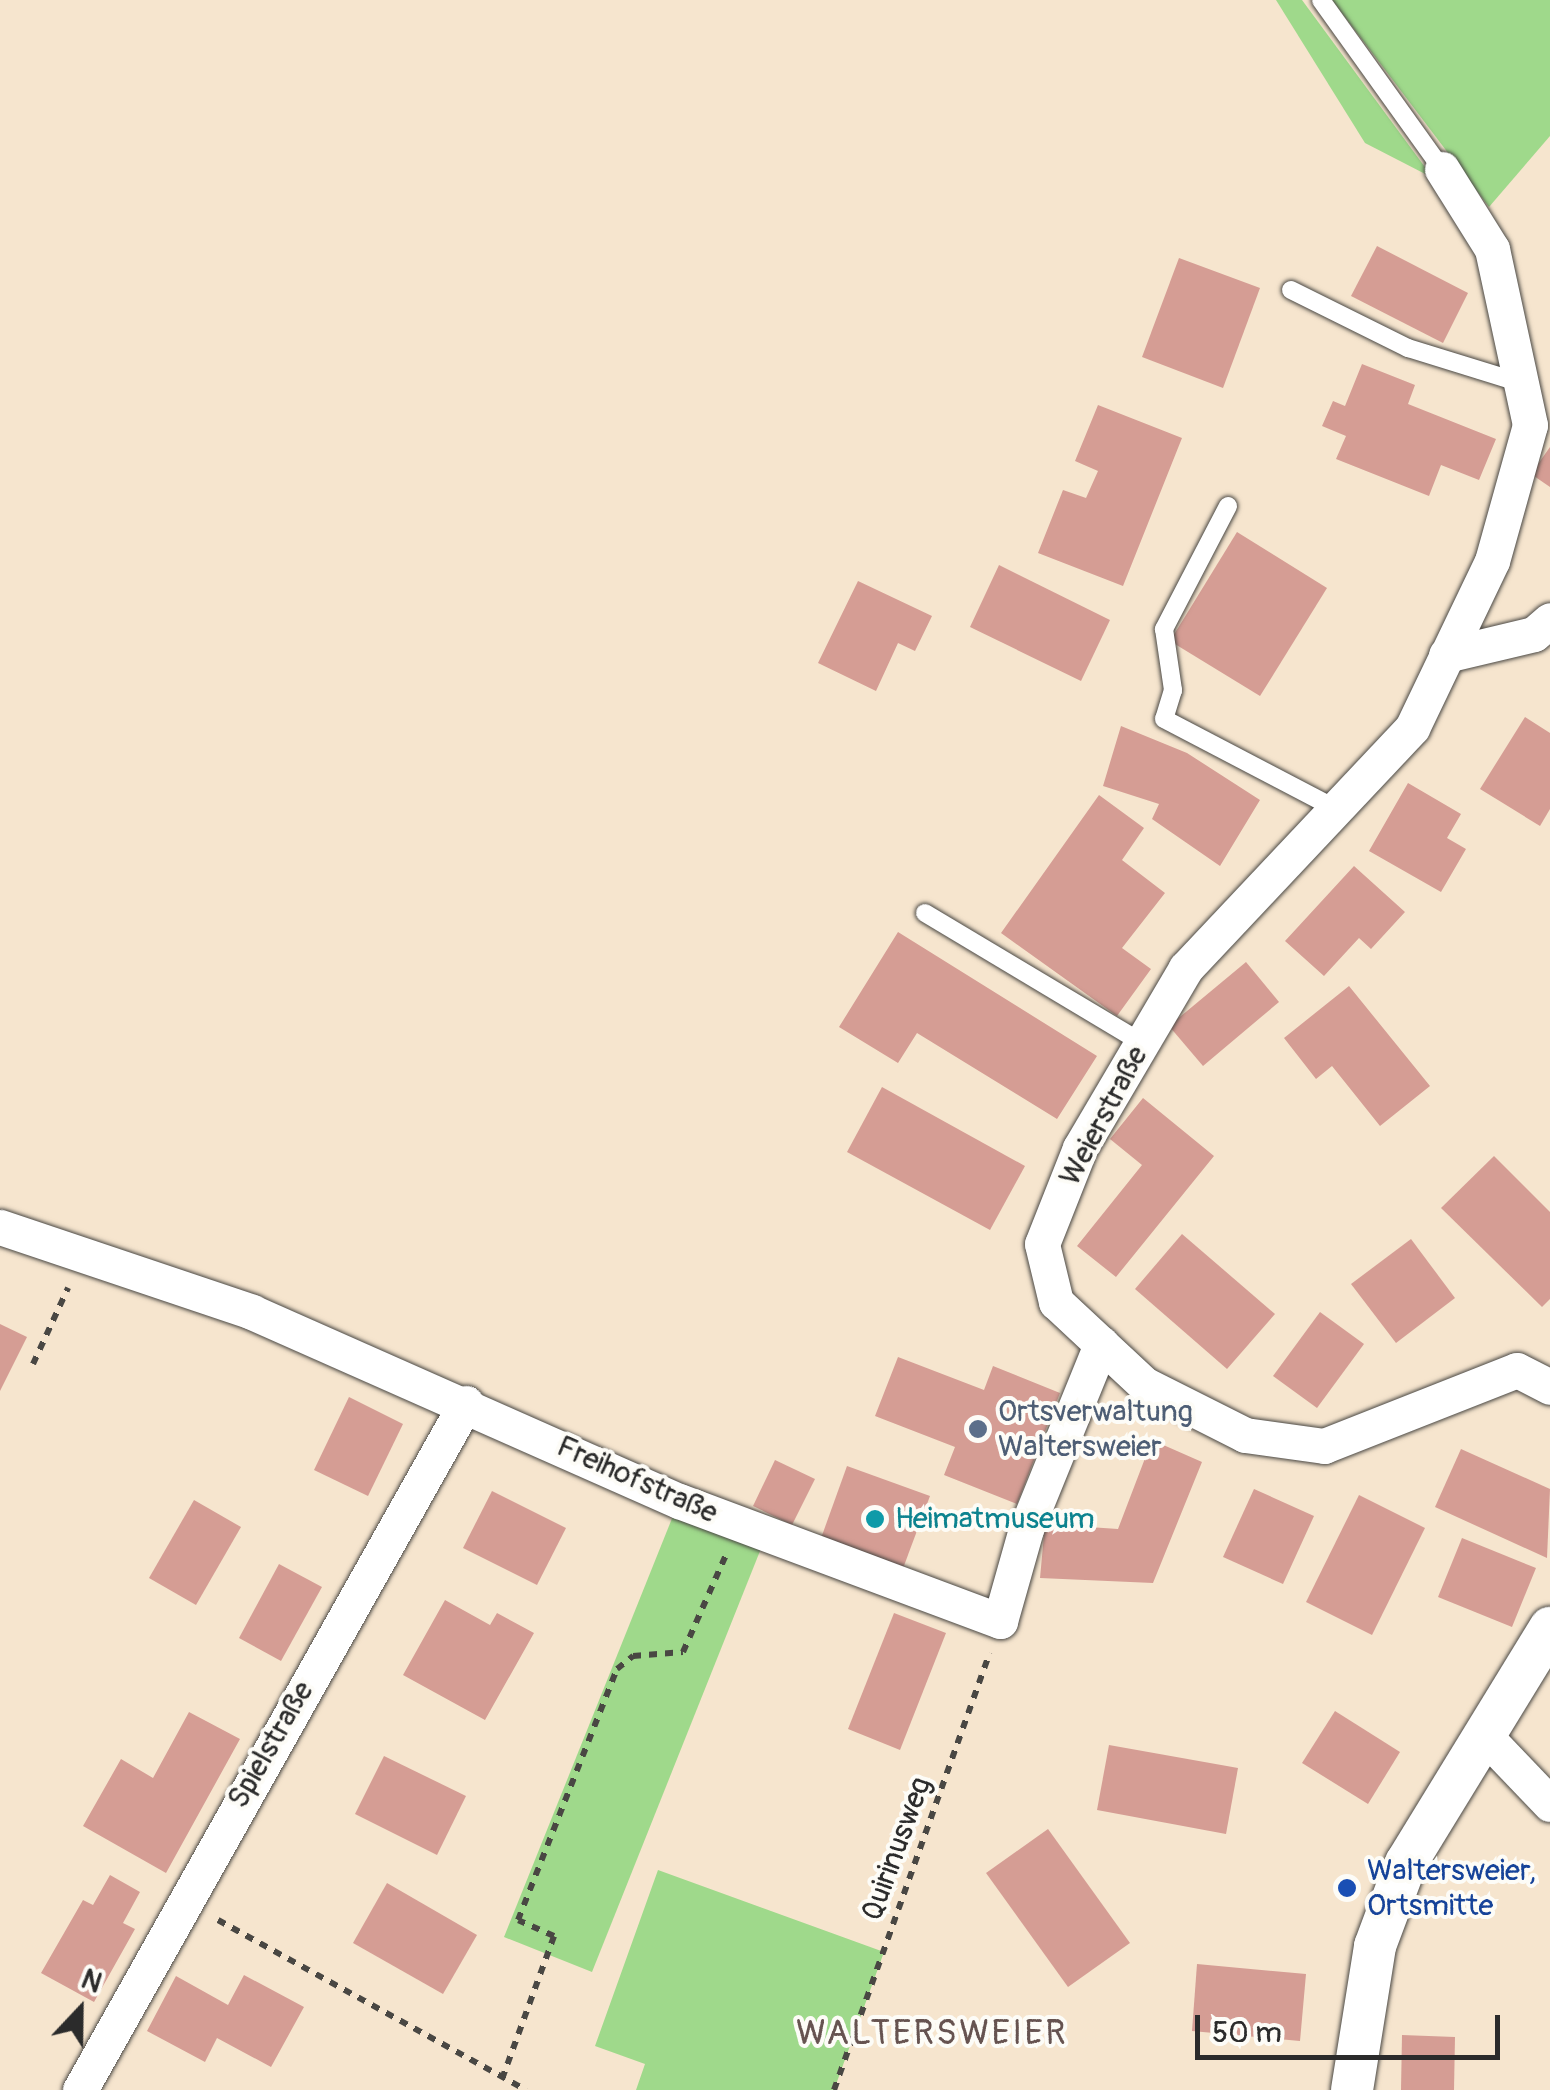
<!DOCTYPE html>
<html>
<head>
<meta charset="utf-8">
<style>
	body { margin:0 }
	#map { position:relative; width:1550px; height:2090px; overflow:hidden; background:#f6e5ce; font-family:Pangolin,sans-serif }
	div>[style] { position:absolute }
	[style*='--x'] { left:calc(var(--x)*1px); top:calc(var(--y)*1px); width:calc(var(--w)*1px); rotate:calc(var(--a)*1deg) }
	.green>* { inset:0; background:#9fd98b }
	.building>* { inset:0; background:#d59d94 }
	.path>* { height:6px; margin-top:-3px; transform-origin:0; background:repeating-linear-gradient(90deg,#494743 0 8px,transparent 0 16px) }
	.roads { filter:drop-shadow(0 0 2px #494743) drop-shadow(0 0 2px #494743) }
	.service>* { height:18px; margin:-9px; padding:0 9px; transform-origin:9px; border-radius:9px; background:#fff }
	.minor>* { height:35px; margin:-17.5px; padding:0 17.5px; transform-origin:17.5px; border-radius:17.5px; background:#fff }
	.tertiary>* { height:42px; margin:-21px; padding:0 21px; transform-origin:21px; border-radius:21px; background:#fff }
	.dots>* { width:28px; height:28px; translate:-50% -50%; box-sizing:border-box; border:5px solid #fdfcf7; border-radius:50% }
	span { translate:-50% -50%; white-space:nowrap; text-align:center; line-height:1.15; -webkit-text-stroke:8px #fdfcf7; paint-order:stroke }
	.street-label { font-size:30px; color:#2b2b2b }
	.service-label { font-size:30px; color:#4e5e75 }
	.left { translate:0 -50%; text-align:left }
	.culture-label { font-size:30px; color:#0d838f }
	.transit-label { font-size:30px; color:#164399 }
	.quarter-label { font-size:35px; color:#665350; letter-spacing:2.5px }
	.north { position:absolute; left:30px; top:1960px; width:100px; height:100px; -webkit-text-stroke:8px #fdfcf7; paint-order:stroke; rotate:22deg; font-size:28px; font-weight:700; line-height:40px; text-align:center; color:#2b2b2b }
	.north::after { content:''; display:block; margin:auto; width:35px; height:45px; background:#2b2b2b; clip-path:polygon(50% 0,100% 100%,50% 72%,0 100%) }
	.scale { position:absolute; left:1195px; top:2015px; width:305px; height:45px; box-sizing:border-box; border:5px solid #2b2b2b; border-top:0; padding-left:12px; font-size:30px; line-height:35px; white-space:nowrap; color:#2b2b2b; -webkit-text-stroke:8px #fdfcf7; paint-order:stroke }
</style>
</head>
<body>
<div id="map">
	<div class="green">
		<i style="clip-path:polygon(1276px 0,1302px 0,1433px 178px,1365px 143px)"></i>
		<i style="clip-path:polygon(1332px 0,1550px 0,1550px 136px,1489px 207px)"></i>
		<i style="clip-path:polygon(679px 1501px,766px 1536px,592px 1972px,504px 1937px)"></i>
		<i style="clip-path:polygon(658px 1870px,884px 1952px,834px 2090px,636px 2090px,645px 2064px,595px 2046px)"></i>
	</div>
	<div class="building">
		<i style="clip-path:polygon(1377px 246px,1468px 293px,1443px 343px,1351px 296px)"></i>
		<i style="clip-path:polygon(1179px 258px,1260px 288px,1223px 388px,1142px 357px)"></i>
		<i style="clip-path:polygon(1362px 364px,1415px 385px,1408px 404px,1496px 439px,1479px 480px,1441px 465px,1429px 496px,1336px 459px,1346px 436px,1322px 426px,1333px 401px,1345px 406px)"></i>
		<i style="clip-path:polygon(1098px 405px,1182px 438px,1123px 586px,1038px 553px,1063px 490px,1086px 498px,1098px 471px,1075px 461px)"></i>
		<i style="clip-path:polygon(1550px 447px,1550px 487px,1531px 474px)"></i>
		<i style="clip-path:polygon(1237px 532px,1327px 588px,1260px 696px,1170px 641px)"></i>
		<i style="clip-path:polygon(999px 565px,1110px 620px,1081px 681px,970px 627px)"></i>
		<i style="clip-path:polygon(858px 581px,932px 616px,915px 651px,898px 643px,876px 691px,818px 663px)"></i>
		<i style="clip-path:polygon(1525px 717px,1550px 733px,1550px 809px,1540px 826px,1480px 789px)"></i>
		<i style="clip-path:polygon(1121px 726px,1187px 753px,1260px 800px,1220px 866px,1152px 819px,1159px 804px,1103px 786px)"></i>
		<i style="clip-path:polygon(1408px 783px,1461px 814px,1447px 838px,1466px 849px,1441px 892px,1369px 851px)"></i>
		<i style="clip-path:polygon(1099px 795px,1144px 828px,1122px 860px,1165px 893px,1122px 948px,1151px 969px,1117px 1016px,1001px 933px)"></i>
		<i style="clip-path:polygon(1354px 866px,1405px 912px,1371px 949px,1359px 938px,1324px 976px,1285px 941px)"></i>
		<i style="clip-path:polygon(898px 932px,1097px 1056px,1057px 1119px,917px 1033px,898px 1063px,839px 1027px)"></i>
		<i style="clip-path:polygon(1246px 962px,1279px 1002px,1203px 1066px,1169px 1026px)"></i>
		<i style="clip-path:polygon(1349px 986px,1430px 1086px,1380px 1126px,1332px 1066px,1316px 1079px,1284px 1038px)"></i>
		<i style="clip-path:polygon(882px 1087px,1025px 1166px,990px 1230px,847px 1152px)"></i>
		<i style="clip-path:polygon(1143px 1098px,1214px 1156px,1116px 1277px,1077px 1246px,1142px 1165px,1110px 1139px)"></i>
		<i style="clip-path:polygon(1494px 1156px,1550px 1212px,1550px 1299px,1542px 1307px,1441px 1208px)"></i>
		<i style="clip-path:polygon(1182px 1234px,1275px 1314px,1227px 1369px,1135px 1289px)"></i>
		<i style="clip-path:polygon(1411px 1239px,1455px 1298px,1396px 1343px,1351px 1284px)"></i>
		<i style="clip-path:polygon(1320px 1312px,1364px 1344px,1317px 1408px,1273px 1376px)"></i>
		<i style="clip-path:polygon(0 1324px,27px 1337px,0 1391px)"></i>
		<i style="clip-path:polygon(898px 1357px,984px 1390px,993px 1366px,1060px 1393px,1017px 1504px,944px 1475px,955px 1447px,875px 1416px)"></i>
		<i style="clip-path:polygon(349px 1397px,403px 1424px,368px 1496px,314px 1470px)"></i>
		<i style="clip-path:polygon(1152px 1440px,1202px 1462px,1153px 1583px,1040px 1578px,1045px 1524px,1118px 1529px)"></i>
		<i style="clip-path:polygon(1461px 1449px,1550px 1489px,1547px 1558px,1435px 1507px)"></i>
		<i style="clip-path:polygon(775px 1460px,815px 1479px,792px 1525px,753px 1506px)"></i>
		<i style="clip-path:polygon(847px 1466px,930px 1496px,902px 1571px,820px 1541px)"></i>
		<i style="clip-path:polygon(1254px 1489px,1314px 1516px,1283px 1584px,1223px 1557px)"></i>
		<i style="clip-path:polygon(492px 1491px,566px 1528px,537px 1585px,463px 1548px)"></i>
		<i style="clip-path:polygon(1359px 1495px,1425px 1528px,1372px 1635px,1306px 1602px)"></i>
		<i style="clip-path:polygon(194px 1500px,241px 1527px,196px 1605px,149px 1578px)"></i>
		<i style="clip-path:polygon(1462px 1538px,1536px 1568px,1512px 1627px,1438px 1597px)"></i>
		<i style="clip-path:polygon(279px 1564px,322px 1587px,281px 1661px,239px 1638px)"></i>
		<i style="clip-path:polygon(445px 1600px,490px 1625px,497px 1613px,534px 1633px,485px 1720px,403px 1675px)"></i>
		<i style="clip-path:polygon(894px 1613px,946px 1633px,900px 1750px,848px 1729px)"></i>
		<i style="clip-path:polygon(1335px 1711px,1400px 1752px,1368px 1804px,1302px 1763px)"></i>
		<i style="clip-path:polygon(189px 1712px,240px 1739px,166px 1873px,83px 1826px,121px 1759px,153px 1778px)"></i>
		<i style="clip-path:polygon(1109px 1745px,1238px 1768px,1226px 1834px,1097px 1810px)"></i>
		<i style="clip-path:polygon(384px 1756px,466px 1796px,437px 1855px,355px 1814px)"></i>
		<i style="clip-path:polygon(1048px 1829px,1130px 1943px,1068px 1987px,986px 1873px)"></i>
		<i style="clip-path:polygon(110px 1875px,140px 1892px,123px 1923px,135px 1929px,94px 2002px,41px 1973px,83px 1900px,93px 1905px)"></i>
		<i style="clip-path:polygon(387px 1883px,477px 1935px,443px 1994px,353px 1943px)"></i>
		<i style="clip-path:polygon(1197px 1964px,1306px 1974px,1300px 2041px,1192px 2031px)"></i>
		<i style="clip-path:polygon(244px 1975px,304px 2007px,271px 2067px,217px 2038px,205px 2062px,147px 2031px,176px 1976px,228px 2005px)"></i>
		<i style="clip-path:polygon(1402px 2035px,1455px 2037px,1454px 2090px,1401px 2090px)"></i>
	</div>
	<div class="path">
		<i style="--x:33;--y:1364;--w:84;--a:-65.3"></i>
		<i style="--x:218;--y:1920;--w:352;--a:28.9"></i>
		<i style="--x:502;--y:2079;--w:152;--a:-70"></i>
		<i style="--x:554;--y:1936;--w:39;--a:-156"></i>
		<i style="--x:518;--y:1920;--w:270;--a:-68.5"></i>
		<i style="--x:617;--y:1669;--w:21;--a:-39"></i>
		<i style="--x:633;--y:1656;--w:50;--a:-4.6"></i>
		<i style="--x:683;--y:1652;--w:106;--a:-66.1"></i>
		<i style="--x:834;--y:2090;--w:464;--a:-70.4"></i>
	</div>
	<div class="roads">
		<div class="service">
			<i style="--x:1321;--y:0;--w:208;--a:54.4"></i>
			<i style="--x:1291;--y:290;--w:131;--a:26.4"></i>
			<i style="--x:1408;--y:348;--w:118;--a:17.2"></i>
			<i style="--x:1228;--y:506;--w:139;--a:117.5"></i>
			<i style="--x:1164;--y:629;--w:62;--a:81.6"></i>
			<i style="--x:1173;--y:690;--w:30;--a:107"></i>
			<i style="--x:1164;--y:719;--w:194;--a:27.6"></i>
			<i style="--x:925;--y:913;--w:253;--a:30.9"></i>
		</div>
		<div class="minor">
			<i style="--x:1442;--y:169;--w:94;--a:58"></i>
			<i style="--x:1492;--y:249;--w:180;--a:77.8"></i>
			<i style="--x:1530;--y:425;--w:141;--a:105.6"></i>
			<i style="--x:1492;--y:561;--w:185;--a:115.6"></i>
			<i style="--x:1412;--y:728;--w:330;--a:133.3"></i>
			<i style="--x:1186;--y:968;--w:209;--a:120.5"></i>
			<i style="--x:1080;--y:1148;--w:103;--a:111.6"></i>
			<i style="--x:1042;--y:1244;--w:60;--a:76.4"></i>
			<i style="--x:1056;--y:1302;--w:120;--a:43"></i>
			<i style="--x:1144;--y:1384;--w:113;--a:26.8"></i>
			<i style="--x:1245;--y:1435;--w:80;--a:7.9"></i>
			<i style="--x:1324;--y:1446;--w:207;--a:-21.5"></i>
			<i style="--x:1517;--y:1370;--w:37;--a:27"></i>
			<i style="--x:1446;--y:655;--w:90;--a:-13.4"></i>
			<i style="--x:1534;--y:634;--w:21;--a:-41"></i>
			<i style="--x:0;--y:1227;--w:266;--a:18.6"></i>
			<i style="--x:252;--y:1312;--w:467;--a:23.9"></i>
			<i style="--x:679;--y:1501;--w:343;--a:20.5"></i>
			<i style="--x:1000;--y:1621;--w:96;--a:-74.2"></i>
			<i style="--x:1026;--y:1529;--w:200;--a:-67.9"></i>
			<i style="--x:1483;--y:1734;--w:97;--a:46.3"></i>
			<i style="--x:80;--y:2090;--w:788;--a:-60.67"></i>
		</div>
		<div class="tertiary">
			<i style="--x:1352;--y:2090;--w:146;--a:-80.9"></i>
			<i style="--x:1375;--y:1946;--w:89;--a:-69.5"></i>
			<i style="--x:1406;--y:1863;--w:276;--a:-58.5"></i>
		</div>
	</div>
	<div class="dots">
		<i style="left:978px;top:1429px;background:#5c6f8a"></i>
		<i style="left:875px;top:1519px;background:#0f9aa8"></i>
		<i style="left:1347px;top:1888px;background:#1a4fb4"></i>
	</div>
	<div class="street-label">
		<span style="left:1104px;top:1116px;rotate:-62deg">Weierstraße</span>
		<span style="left:637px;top:1480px;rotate:24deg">Freihofstraße</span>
		<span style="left:271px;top:1745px;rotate:-60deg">Spielstraße</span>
		<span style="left:897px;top:1849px;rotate:-70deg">Quirinusweg</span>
	</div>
	<div class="service-label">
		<span class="left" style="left:998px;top:1429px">Ortsverwaltung<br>Waltersweier</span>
	</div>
	<div class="culture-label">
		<span class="left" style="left:895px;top:1519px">Heimatmuseum</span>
	</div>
	<div class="transit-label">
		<span class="left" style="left:1367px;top:1888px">Waltersweier,<br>Ortsmitte</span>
	</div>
	<div class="quarter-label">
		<span style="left:932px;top:2033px">WALTERSWEIER</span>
	</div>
	<div class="north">N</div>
	<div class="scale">50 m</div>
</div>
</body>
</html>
